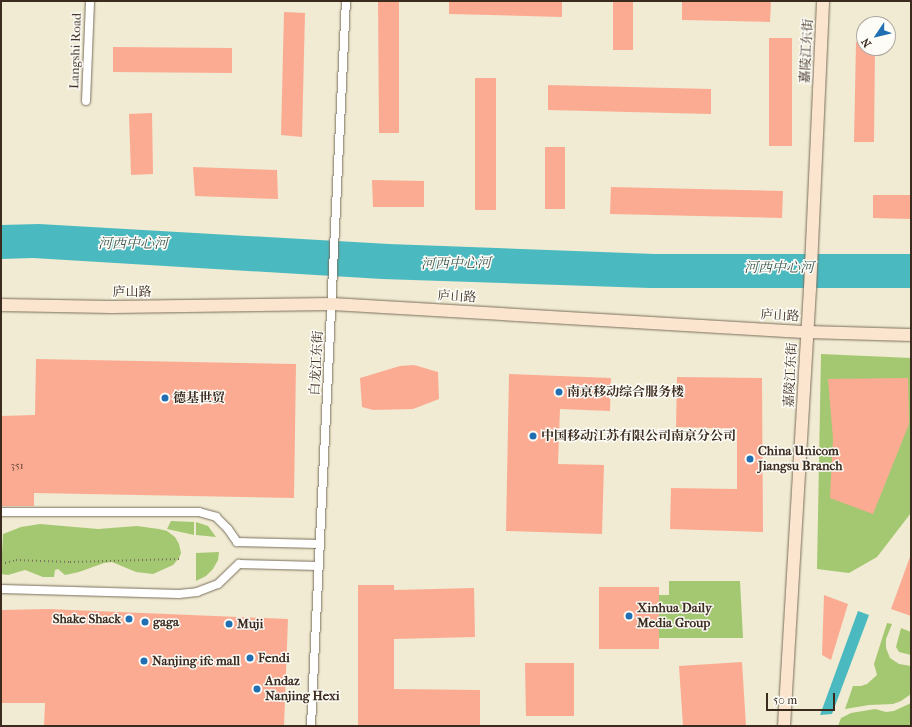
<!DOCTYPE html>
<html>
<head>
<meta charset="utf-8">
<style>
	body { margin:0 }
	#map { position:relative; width:912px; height:727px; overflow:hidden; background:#f0ebd2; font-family:"IM FELL French Canon","Noto Serif SC",serif }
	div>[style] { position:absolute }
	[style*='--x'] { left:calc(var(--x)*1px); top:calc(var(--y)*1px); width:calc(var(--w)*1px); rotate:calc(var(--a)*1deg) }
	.green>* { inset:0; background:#a4c872 }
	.water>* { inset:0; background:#4bbac0 }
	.building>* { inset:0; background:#fcab93 }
	.path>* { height:1.5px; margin-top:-0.75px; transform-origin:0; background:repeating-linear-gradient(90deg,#7a6e5d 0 1px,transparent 0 4px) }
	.roads { filter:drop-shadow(0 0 1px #7a6e5d) drop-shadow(0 0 1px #7a6e5d) }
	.street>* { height:8px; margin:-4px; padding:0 4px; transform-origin:4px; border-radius:4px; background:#fff }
	.secondary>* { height:12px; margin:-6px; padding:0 6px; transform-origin:6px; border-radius:6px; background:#fbe5cf }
	.dots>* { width:11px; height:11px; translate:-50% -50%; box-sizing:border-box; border:2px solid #fdfcf7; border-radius:50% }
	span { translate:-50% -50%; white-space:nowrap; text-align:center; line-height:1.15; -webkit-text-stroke:3px #fdfcf7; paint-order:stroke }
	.number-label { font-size:11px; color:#6b4a3b }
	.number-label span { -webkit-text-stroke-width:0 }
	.street-label { font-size:13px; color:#3b2a1e }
	.poi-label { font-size:13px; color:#3b2a1e; font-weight:700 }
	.left { translate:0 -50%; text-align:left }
	.right { translate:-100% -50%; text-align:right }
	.water-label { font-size:14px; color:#415c57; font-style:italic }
	.frame { position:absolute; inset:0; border:2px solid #3b2a1e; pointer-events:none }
	.north { position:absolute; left:856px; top:16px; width:40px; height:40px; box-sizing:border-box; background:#fdfcf7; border:1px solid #afa8a0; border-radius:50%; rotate:235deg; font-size:11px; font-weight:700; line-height:16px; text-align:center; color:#3b2a1e }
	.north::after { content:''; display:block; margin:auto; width:14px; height:18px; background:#1f6fb2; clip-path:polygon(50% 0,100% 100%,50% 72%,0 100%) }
	.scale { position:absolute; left:766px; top:693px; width:69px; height:18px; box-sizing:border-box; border:2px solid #3b2a1e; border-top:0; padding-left:5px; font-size:12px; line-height:14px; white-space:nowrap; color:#3b2a1e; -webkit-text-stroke:3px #fdfcf7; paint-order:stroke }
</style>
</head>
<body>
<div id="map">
	<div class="green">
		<i style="clip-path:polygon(821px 354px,911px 358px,911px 513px,877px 557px,849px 573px,817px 569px)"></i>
		<i style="clip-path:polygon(171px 521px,194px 522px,194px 535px,167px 529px)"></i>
		<i style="clip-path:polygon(196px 522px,208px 526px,216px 537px,196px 535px)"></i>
		<i style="clip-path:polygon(40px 524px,98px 529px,137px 526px,159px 529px,167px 531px,175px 537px,179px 544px,181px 553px,179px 558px,173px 565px,153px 574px,136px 572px,112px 562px,104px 563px,79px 572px,65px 575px,58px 569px,55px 570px,54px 577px,43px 577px,25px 570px,8px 575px,1px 574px,3px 534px,21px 527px)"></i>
		<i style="clip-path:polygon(219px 552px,218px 560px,213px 569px,206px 576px,196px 581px,196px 553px)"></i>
		<i style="clip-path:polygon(669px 581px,740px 581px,743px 638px,659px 638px,659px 595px,669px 595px)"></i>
		<i style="clip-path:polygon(887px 623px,892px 624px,886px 639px,886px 648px,890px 658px,899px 664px,911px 666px,911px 694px,901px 701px,893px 704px,869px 705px,845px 709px,853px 686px,861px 686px,867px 684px,877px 675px,874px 664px)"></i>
		<i style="clip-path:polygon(901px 628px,911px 632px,911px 655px,899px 652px,896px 647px)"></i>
		<i style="clip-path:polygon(911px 703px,911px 726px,838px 726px,841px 718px,851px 713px,875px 709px,886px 712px,894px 711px)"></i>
	</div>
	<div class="water">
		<i style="clip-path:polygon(39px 224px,389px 244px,655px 254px,911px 254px,911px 288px,649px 288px,382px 279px,33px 258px,1px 259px,1px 225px)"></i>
		<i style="clip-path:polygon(858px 611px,869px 615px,832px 714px,820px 715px)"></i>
	</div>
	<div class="building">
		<i style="clip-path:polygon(378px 1px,399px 1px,399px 133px,379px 133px)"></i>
		<i style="clip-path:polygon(449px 1px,562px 1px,562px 17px,449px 14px)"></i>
		<i style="clip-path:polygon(613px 1px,633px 1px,633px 50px,613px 50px)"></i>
		<i style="clip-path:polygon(682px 1px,771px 1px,770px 22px,682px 20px)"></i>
		<i style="clip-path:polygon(284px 12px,305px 13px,302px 137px,281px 135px)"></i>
		<i style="clip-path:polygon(769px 38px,792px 38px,792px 146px,769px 146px)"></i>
		<i style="clip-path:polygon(856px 42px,864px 42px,864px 48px,875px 48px,874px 142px,854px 142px)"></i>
		<i style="clip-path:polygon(113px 47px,232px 48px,232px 73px,113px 72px)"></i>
		<i style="clip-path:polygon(475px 78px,496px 78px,496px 210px,475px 210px)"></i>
		<i style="clip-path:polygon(548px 85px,711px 89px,711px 114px,548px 110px)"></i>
		<i style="clip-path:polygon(152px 113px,153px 174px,131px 175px,129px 114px)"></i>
		<i style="clip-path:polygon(545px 147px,565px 147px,565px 209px,545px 209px)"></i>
		<i style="clip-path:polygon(193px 167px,277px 170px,278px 199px,195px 196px)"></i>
		<i style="clip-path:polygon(372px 180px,424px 181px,424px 207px,373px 207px)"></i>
		<i style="clip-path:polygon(611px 187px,783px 191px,782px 218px,610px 214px)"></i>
		<i style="clip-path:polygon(873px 195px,911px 195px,911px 219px,873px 218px)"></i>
		<i style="clip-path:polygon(36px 359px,296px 364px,294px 498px,34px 493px,34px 506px,1px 506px,1px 416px,35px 415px)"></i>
		<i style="clip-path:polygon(414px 365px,438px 372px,439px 399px,413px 409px,373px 410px,362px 407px,360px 378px,400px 366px)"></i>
		<i style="clip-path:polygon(509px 374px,611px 378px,610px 411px,560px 409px,558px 464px,604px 465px,602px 534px,506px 531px)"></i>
		<i style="clip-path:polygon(677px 377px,762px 378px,763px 532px,670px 529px,671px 488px,737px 489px,737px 429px,676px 427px)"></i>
		<i style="clip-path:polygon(908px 378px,909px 424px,873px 514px,830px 498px,833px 438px,828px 379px)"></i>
		<i style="clip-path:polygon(910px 557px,911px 557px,911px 616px,891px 609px)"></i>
		<i style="clip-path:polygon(358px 585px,394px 585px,394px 590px,474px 588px,475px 637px,394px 639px,394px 689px,480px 690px,480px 726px,358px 726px)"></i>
		<i style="clip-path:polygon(599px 587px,659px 587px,659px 649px,599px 649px)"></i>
		<i style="clip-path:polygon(824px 595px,848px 604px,831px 660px,822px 655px)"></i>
		<i style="clip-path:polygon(48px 609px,288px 619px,284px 726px,44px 726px,45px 703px,1px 703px,1px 610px)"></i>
		<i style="clip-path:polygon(742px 662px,746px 726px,683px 726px,679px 666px)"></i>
		<i style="clip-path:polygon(525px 663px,574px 663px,574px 716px,526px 716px)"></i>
	</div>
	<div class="path">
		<i style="--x:1;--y:564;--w:16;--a:-15"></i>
		<i style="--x:16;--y:560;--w:54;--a:2.1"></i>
		<i style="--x:70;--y:562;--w:111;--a:-1.5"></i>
	</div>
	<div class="roads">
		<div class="street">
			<i style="--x:86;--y:101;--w:100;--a:-87.7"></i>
			<i style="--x:1;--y:512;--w:198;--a:0"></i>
			<i style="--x:199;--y:512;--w:18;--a:16"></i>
			<i style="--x:216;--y:517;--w:17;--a:45"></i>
			<i style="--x:228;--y:529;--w:16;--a:55"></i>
			<i style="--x:237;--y:542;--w:82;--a:1.4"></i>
			<i style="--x:1;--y:589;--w:178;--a:1.6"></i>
			<i style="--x:179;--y:594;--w:18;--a:-6"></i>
			<i style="--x:197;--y:592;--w:22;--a:-21"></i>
			<i style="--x:218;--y:584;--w:29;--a:-44"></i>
			<i style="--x:239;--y:564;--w:79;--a:1.5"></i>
			<i style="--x:311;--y:726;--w:726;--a:-87.24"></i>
		</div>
		<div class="secondary">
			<i style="--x:1;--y:305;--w:111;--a:1"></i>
			<i style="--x:112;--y:307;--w:220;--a:-0.8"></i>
			<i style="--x:332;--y:304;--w:476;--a:3.4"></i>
			<i style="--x:807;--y:332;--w:104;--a:1.7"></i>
			<i style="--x:784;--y:726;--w:438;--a:-86.6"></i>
			<i style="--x:810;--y:289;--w:288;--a:-87.4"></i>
		</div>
	</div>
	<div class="dots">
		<i style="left:559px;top:392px;background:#1f6fb2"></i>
		<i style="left:165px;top:398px;background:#1f6fb2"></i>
		<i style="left:533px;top:436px;background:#1f6fb2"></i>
		<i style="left:750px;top:459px;background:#1f6fb2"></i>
		<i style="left:629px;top:616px;background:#1f6fb2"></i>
		<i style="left:129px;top:619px;background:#1f6fb2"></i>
		<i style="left:145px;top:622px;background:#1f6fb2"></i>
		<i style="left:229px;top:624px;background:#1f6fb2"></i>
		<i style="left:250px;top:658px;background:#1f6fb2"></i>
		<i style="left:144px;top:661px;background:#1f6fb2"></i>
		<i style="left:257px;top:689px;background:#1f6fb2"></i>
	</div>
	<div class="number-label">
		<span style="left:17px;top:466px">351</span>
	</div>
	<div class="street-label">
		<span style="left:76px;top:51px;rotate:-88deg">Langshi Road</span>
		<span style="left:807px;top:51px;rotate:-87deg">嘉陵江东街</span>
		<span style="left:132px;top:292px">庐山路</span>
		<span style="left:457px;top:297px;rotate:3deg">庐山路</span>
		<span style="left:780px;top:316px;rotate:3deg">庐山路</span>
		<span style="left:317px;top:363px;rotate:-87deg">白龙江东街</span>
		<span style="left:791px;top:375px;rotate:-87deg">嘉陵江东街</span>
	</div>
	<div class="poi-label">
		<span class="left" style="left:567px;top:392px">南京移动综合服务楼</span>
		<span class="left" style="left:173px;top:398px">德基世贸</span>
		<span class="left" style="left:541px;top:436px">中国移动江苏有限公司南京分公司</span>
		<span class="left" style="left:758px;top:459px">China Unicom<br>Jiangsu Branch</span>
		<span class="left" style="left:637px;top:616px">Xinhua Daily<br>Media Group</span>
		<span class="right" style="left:121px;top:619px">Shake Shack</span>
		<span class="left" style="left:153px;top:622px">gaga</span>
		<span class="left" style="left:237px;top:624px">Muji</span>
		<span class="left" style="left:258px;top:658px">Fendi</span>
		<span class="left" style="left:152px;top:661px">Nanjing ifc mall</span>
		<span class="left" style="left:265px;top:689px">Andaz<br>Nanjing Hexi</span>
	</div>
	<div class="water-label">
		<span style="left:133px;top:244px">河西中心河</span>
		<span style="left:456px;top:264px;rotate:-1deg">河西中心河</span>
		<span style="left:779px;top:268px">河西中心河</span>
	</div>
	<div class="frame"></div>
	<div class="north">N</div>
	<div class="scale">50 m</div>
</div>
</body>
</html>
